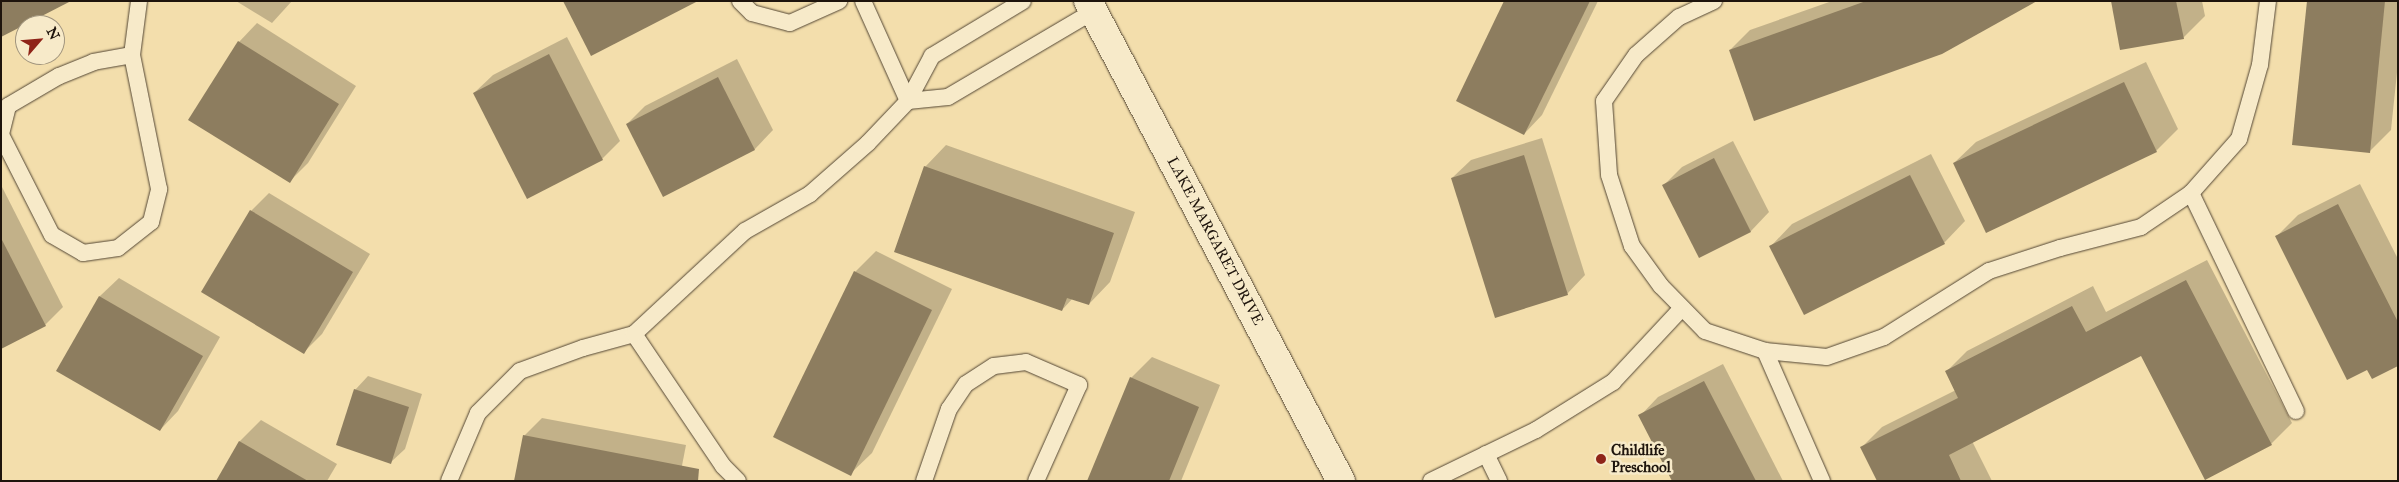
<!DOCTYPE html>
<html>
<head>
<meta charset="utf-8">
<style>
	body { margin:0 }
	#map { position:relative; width:2399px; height:482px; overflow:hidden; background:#f3deac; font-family:"IM FELL Great Primer",serif }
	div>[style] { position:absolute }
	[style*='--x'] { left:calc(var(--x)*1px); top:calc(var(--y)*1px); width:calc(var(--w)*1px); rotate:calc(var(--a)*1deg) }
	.shadow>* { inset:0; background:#0003 }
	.building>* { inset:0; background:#8d7d5f }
	.roads { filter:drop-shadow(0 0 1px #534634) drop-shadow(0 0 1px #534634) }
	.service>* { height:16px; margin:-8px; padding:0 8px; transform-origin:8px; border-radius:8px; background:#f7eac9 }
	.tertiary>* { height:28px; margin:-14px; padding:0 14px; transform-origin:14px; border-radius:14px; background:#f7eac9 }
	.dots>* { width:14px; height:14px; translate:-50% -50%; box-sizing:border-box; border:2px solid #f7eac9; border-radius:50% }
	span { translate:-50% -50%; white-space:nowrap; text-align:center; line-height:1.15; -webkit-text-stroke:5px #f7eac9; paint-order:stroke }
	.street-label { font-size:15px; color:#1e140c }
	.poi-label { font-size:15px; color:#1e140c; font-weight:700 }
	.left { translate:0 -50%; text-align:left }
	.frame { position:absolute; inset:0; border:2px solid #1e140c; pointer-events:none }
	.north { position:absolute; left:15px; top:15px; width:50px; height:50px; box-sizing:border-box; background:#f7eac9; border:1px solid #a0947d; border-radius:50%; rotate:63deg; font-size:14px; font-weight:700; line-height:20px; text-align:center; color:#1e140c }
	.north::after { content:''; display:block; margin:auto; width:18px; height:22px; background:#8f2418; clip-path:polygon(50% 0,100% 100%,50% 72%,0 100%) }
</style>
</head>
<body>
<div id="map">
	<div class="shadow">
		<i style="clip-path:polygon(236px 1px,292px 1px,272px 23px)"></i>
		<i style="clip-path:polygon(1506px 1px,1598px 1px,1542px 115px,1524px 134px)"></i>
		<i style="clip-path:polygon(1832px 1px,2035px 1px,1730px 50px,1750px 30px)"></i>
		<i style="clip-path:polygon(2112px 1px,2202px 1px,2205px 16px,2183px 38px)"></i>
		<i style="clip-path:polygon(2308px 1px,2398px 1px,2398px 63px,2391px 130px,2370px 151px)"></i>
		<i style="clip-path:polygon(257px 23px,356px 86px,308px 163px,289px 182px,239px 42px)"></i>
		<i style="clip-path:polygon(567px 37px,620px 141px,602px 159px,474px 93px,493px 75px)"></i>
		<i style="clip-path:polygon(737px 59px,773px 130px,755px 149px,663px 195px,627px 124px,645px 106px)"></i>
		<i style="clip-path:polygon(2146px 62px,2178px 129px,2156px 151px,1954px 163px,1976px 142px)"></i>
		<i style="clip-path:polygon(1542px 138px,1585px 275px,1567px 294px,1452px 178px,1471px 160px)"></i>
		<i style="clip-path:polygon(1733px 141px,1769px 212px,1751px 231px,1700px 256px,1664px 185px,1682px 167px)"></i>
		<i style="clip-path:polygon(946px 145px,1135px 212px,1110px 282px,1089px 304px,1073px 298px,1062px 310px,925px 167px)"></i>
		<i style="clip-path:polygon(1931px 154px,1965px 221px,1944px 243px,1771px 246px,1792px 224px)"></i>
		<i style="clip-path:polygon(2360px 184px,2398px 259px,2398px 364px,2276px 237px,2298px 215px)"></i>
		<i style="clip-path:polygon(1px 185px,63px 307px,45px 325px,1px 347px)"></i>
		<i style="clip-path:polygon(269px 193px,370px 254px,322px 334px,304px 352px,251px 211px)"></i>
		<i style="clip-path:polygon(876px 251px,952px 289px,872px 453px,850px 474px,855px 272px)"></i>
		<i style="clip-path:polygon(2207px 260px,2292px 423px,2271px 444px,2141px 355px,1972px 441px,1992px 481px,1878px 481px,1862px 447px,1882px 427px,1956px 390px,1946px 372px,1967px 351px,2093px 286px,2106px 312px)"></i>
		<i style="clip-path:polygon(119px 278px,220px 337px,178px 411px,160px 430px,58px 371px,100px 296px)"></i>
		<i style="clip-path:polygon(1152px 357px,1220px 385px,1181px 481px,1088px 481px,1131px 378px)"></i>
		<i style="clip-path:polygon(1723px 364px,1783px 481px,1673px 481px,1640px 416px,1658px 397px)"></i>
		<i style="clip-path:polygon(368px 376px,422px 394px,405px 449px,391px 462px,355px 390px)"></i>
		<i style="clip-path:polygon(542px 418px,686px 445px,679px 481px,524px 436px)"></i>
		<i style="clip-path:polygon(261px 420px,337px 464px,327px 481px,217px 481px,240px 441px)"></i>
	</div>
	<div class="building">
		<i style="clip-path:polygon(1px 1px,71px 1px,1px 37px)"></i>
		<i style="clip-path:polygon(563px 1px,698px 1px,591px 56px)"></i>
		<i style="clip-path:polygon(1504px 1px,1590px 1px,1524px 135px,1456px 101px)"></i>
		<i style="clip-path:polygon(1866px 1px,2037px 1px,1942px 54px,1754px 121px,1729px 50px)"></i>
		<i style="clip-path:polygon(2111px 1px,2176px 1px,2184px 39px,2120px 50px)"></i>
		<i style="clip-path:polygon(2307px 1px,2385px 1px,2370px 153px,2292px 145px)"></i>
		<i style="clip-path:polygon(238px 41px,339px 104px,290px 183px,188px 120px)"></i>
		<i style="clip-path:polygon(549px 54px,603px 160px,527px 199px,473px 93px)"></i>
		<i style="clip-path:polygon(718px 77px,755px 150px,663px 197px,626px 124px)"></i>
		<i style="clip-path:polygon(2124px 82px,2157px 152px,1986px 233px,1953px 163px)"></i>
		<i style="clip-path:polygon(1524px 155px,1568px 295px,1495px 318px,1451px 178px)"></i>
		<i style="clip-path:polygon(1714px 158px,1751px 232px,1699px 258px,1662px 185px)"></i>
		<i style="clip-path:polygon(924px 166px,1114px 233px,1089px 305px,1067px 298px,1062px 311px,894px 252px)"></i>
		<i style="clip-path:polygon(1910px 175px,1945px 244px,1804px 315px,1769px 246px)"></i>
		<i style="clip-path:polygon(2338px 204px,2398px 322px,2398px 366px,2372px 379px,2367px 370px,2347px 380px,2275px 236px)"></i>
		<i style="clip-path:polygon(250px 210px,353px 272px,304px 354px,201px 292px)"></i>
		<i style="clip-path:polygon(1px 238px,46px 326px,1px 349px)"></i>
		<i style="clip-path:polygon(854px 271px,932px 310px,851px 476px,773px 437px)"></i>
		<i style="clip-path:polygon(2186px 280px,2272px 445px,2205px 480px,2141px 356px,1949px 455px,1961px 481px,1877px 481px,1860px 447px,1958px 398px,1945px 371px,2072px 306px,2086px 332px)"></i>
		<i style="clip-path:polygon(99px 296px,203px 356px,160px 431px,56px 371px)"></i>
		<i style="clip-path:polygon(1130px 377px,1199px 407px,1169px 481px,1087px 481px)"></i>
		<i style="clip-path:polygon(1704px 381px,1756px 481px,1672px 481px,1638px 415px)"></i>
		<i style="clip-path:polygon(354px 389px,409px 407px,391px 464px,336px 445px)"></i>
		<i style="clip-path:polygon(523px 435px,699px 469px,698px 481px,514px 481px)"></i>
		<i style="clip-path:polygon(239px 441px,308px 481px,216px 481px)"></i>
	</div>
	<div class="roads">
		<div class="service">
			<i style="--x:740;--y:1;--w:17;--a:45"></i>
			<i style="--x:752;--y:13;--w:39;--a:15"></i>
			<i style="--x:790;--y:23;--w:54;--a:-24.2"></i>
			<i style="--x:863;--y:1;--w:110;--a:65.8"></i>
			<i style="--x:1714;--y:1;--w:38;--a:155"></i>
			<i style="--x:1679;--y:17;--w:57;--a:138.5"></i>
			<i style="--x:1636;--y:55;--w:56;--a:124.8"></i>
			<i style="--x:1604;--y:101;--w:74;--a:86.1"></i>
			<i style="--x:1609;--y:175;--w:75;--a:72.1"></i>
			<i style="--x:1632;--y:246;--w:49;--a:54.1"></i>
			<i style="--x:1661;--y:286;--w:63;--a:45.6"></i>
			<i style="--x:1705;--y:331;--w:63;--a:18.4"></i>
			<i style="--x:1765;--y:351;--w:62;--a:5.5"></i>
			<i style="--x:1827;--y:357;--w:60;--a:-19.3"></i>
			<i style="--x:1884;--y:337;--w:124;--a:-32.2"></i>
			<i style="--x:1989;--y:271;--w:75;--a:-17.9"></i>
			<i style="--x:2060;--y:248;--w:84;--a:-14.5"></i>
			<i style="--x:2141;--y:227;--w:60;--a:-34.2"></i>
			<i style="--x:2191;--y:193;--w:72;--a:-48.4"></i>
			<i style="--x:2239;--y:139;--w:77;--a:-74.2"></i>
			<i style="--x:2260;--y:65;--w:64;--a:-82.9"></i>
			<i style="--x:132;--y:55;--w:39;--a:170"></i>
			<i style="--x:94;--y:62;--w:38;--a:158"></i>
			<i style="--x:59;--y:76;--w:59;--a:149.5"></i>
			<i style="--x:8;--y:106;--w:30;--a:104"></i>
			<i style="--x:1;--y:135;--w:112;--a:63"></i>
			<i style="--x:52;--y:235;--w:36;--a:30"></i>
			<i style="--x:83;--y:253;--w:35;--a:-8"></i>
			<i style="--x:118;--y:248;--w:42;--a:-38.2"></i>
			<i style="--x:151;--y:222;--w:34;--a:-76"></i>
			<i style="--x:159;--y:189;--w:137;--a:-101.4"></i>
			<i style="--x:132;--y:55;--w:54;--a:-82.6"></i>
			<i style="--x:908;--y:101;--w:40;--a:-5.7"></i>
			<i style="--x:948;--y:97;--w:169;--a:-30.5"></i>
			<i style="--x:2191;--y:193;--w:242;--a:64.3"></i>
			<i style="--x:634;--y:334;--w:159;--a:56"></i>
			<i style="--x:723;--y:466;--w:21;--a:45"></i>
			<i style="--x:1765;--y:351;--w:142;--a:66.3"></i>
			<i style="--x:1486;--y:454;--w:30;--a:64"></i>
			<i style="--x:449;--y:481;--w:74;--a:-66.9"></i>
			<i style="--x:478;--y:413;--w:59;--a:-45"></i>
			<i style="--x:520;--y:371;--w:67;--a:-20.1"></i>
			<i style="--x:583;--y:348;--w:53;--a:-15.4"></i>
			<i style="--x:634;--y:334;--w:151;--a:-42.9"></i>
			<i style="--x:745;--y:231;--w:75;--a:-29.6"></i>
			<i style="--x:810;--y:194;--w:77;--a:-41.3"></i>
			<i style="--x:868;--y:143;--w:58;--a:-46.4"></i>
			<i style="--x:908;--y:101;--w:51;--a:-61.9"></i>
			<i style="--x:932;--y:56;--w:106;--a:-31.1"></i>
			<i style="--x:924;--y:481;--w:76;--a:-70.9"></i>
			<i style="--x:949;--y:409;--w:30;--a:-56"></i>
			<i style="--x:966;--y:384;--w:33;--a:-33"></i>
			<i style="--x:994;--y:366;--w:32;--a:-7"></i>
			<i style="--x:1026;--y:362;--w:58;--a:23.5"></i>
			<i style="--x:1079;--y:385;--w:105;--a:114.1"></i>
			<i style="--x:1431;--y:481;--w:117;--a:-25.9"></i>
			<i style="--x:1536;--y:430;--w:91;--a:-31.9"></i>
			<i style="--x:1613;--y:382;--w:101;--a:-47"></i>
		</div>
		<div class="tertiary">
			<i style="--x:1088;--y:1;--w:543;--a:62.21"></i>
		</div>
	</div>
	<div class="dots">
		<i style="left:1601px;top:459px;background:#8f2418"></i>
	</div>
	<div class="street-label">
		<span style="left:1215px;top:241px;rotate:62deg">LAKE MARGARET DRIVE</span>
	</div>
	<div class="poi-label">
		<span class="left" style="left:1611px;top:459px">Childlife<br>Preschool</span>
	</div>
	<div class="frame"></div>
	<div class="north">N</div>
</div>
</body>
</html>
